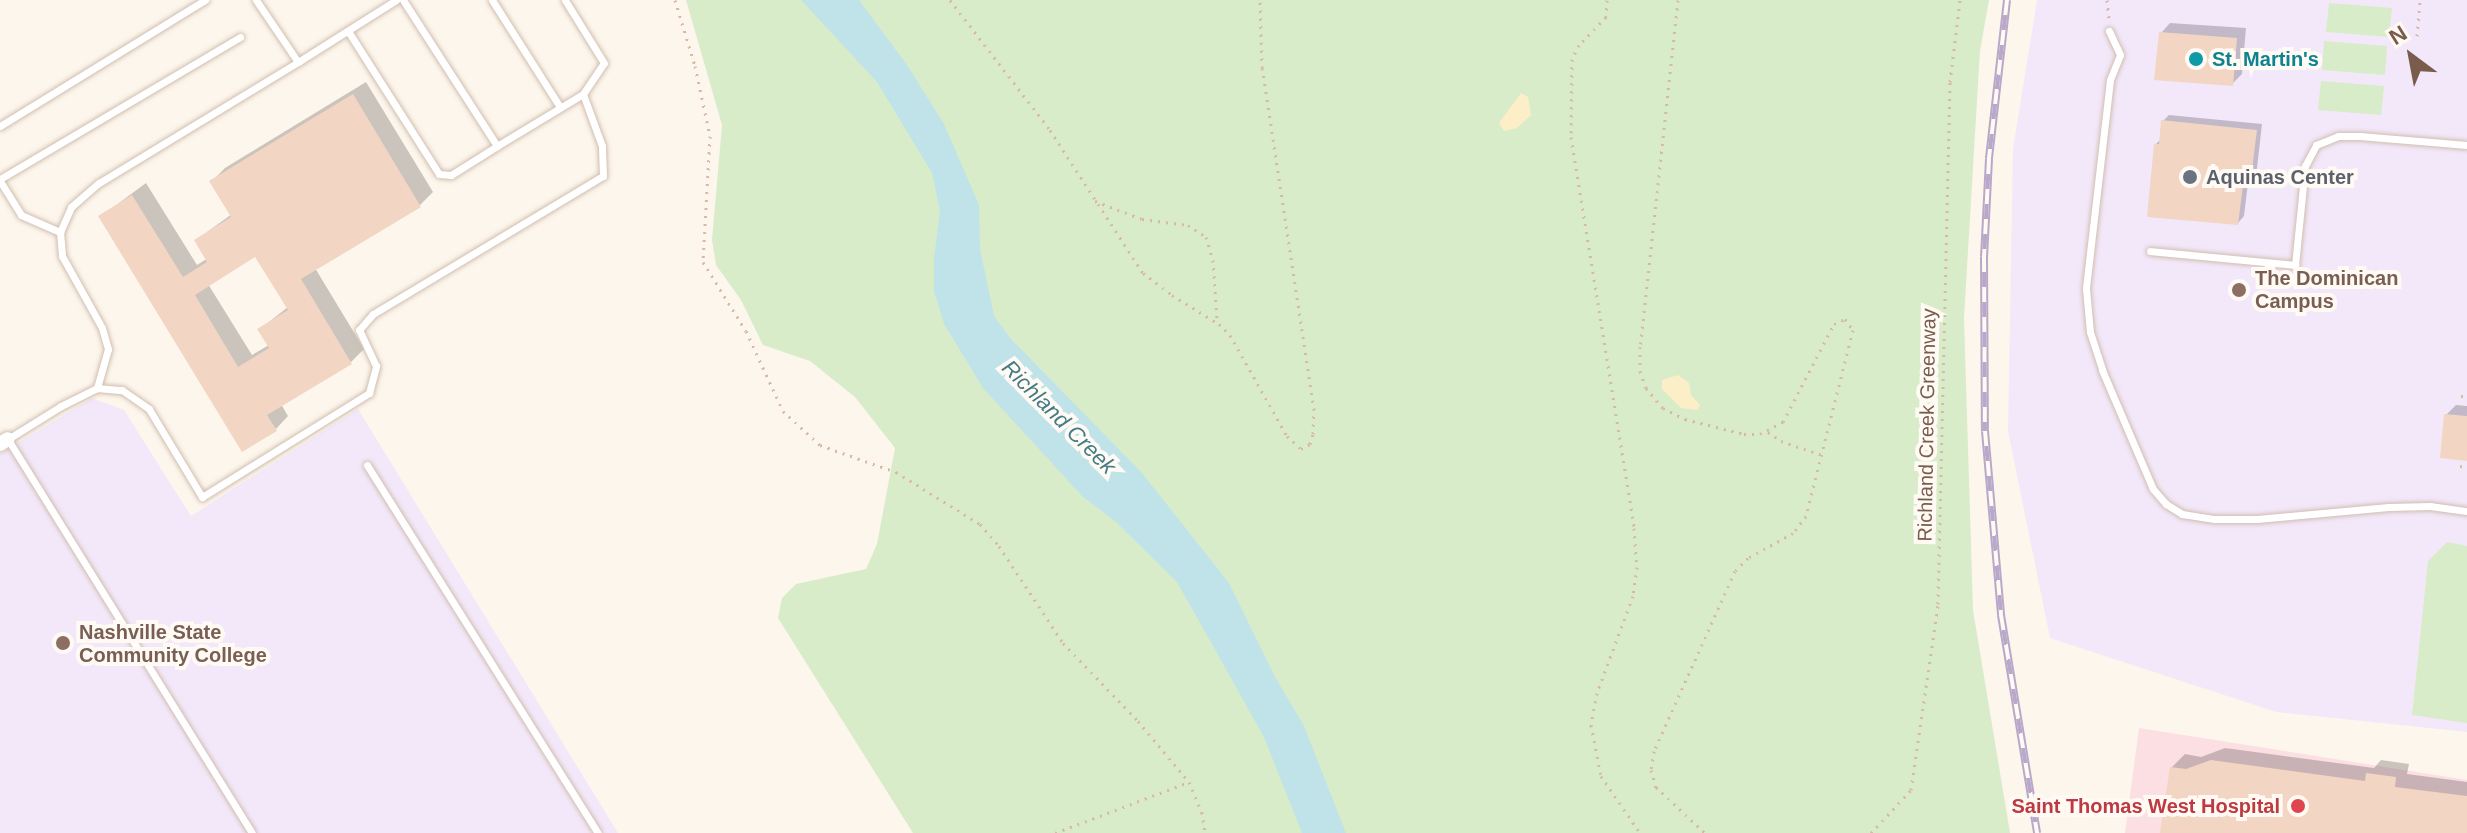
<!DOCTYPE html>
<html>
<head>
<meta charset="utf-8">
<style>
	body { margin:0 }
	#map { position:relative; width:2467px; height:833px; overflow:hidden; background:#fdf6ec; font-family:Helvetica,sans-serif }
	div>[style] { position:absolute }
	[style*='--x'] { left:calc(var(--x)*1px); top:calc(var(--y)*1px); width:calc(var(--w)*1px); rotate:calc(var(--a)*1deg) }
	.education>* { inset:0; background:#f3e8fa }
	.medical>* { inset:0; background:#fbdfe3 }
	.green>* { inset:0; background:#d8ecc9 }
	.sand>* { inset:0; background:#fcefc7 }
	.water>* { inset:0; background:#bfe3e8 }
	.shadow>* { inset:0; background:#0003 }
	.building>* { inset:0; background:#f3d5c3 }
	.path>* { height:3px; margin-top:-1.5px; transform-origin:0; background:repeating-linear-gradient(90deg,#d9b8a5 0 2px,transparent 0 8px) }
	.roads { filter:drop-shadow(0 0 2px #d1beb0) drop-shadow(0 0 2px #d1beb0) }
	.lane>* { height:7px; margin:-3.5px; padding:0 3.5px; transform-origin:3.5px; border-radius:3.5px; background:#fff }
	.street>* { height:14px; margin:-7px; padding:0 7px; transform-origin:7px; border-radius:7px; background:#fff }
	.rail>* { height:8px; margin-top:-4px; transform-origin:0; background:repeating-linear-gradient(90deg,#fffaf3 0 15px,#b9a8c9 0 30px); box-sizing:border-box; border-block:2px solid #b9a8c9 }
	.dots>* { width:22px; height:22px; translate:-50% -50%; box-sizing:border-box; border:4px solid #fffaf3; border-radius:50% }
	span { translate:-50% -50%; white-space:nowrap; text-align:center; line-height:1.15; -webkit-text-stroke:8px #fffaf3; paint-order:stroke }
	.culture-label { font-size:20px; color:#0d838f; font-weight:700 }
	.left { translate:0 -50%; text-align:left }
	.worship-label { font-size:20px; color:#5b616d; font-weight:700 }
	.education-label { font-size:20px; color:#785e54; font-weight:700 }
	.street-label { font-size:20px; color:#7a5c4d }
	.health-label { font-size:20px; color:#be3a42; font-weight:700 }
	.right { translate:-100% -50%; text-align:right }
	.water-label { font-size:22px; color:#437c86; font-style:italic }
	.north { position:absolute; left:2371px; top:16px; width:80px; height:80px; -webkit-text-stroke:6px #fffaf3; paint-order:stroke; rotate:328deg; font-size:22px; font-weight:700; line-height:32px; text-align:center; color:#7a5c4d }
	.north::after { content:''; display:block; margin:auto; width:28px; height:36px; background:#7a5c4d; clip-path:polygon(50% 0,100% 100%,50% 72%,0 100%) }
</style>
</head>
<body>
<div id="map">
	<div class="education">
		<i style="clip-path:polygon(2037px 0,2467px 0,2467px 732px,2276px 712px,2050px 638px,2008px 431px,2013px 149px)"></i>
		<i style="clip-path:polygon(92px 398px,124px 410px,191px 516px,358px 409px,618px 833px,0 833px,0 454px)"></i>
	</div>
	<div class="medical">
		<i style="clip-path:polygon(2139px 728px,2467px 780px,2467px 833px,2125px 833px)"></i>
	</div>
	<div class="green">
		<i style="clip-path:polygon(686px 0,1989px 0,1980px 51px,1964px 318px,1973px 610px,2010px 833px,913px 833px,778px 618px,782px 598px,796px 584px,866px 569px,877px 544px,895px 448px,855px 397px,810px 361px,763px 345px,741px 300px,716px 265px,712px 240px,722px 125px)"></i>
		<i style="clip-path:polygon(2329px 3px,2392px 8px,2389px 37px,2326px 32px)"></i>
		<i style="clip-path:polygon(2324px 41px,2387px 46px,2385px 75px,2322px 70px)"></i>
		<i style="clip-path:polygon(2321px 81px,2384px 86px,2381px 115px,2318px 110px)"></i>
		<i style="clip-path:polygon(2447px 542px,2467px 546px,2467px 723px,2412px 715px,2428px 561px)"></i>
	</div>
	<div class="sand">
		<i style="clip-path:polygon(1521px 93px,1528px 97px,1531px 115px,1517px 128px,1504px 131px,1499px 123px)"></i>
		<i style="clip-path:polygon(1678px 375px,1689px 383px,1691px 395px,1700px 405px,1697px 410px,1681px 408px,1662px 389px,1662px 380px)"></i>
	</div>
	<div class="water">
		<i style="clip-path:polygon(801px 0,859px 0,907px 65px,944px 124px,979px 205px,980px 249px,994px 316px,1011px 339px,1142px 473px,1229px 583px,1274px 675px,1304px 726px,1346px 833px,1302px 833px,1264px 737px,1177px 582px,1115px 521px,1083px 497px,983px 388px,944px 324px,934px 291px,934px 258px,940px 211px,932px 173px,877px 82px)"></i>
	</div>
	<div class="shadow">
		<i style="clip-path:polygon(2170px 23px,2246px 28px,2242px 74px,2232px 84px,2161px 33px)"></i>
		<i style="clip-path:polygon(evenodd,366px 82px,433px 192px,420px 205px,315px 268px,364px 349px,351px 362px,281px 404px,288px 416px,276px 429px,100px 217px,146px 183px,197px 265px,208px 258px,196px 240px,232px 214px,212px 181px,225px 168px,366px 82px,256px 254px,288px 307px,260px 329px,269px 345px,252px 355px,208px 284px,256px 254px)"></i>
		<i style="clip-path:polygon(2169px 115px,2262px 124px,2256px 177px,2248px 183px,2244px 216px,2238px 223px,2156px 144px,2161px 139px,2163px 121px)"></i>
		<i style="clip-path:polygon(2456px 405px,2467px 406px,2467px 459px,2446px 415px)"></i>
		<i style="clip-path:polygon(2225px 748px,2374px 768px,2381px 760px,2409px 764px,2407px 774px,2467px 782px,2467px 833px,2162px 833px,2171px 768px,2185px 754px,2201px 757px)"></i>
	</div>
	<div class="building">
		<i style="clip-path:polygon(2159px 32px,2237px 38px,2233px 86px,2154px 80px)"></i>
		<i style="clip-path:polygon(evenodd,353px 94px,421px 207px,301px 279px,352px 364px,267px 415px,277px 431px,242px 452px,98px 216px,132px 195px,183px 277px,207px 262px,194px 240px,231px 217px,209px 181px,353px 94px,255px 257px,288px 310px,257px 329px,269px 348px,238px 367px,195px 295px,255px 257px)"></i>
		<i style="clip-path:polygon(2161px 120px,2257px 130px,2250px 185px,2243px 185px,2238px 225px,2147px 217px,2154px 144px,2159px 144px)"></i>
		<i style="clip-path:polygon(2444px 414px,2467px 416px,2467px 461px,2440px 458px)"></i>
		<i style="clip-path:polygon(2211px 760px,2365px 781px,2366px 773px,2396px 777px,2395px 787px,2467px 796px,2467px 833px,2160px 833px,2170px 767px,2186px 769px)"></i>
	</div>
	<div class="path">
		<i style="--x:675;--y:0;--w:69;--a:73.1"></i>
		<i style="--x:695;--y:66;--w:72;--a:77.9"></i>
		<i style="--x:710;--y:136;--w:126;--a:93.2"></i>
		<i style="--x:703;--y:262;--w:81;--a:58.1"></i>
		<i style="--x:746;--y:331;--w:88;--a:65.2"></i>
		<i style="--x:783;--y:411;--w:50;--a:42.6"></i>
		<i style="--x:820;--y:445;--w:81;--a:19.6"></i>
		<i style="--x:896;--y:472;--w:99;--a:31.8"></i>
		<i style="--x:980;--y:524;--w:29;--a:49"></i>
		<i style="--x:999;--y:546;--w:116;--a:56.6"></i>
		<i style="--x:1063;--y:643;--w:108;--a:46.1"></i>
		<i style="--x:1138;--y:721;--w:80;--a:50.1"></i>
		<i style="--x:1189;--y:782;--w:33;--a:67"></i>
		<i style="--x:1202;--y:812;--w:21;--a:82"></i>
		<i style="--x:950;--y:0;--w:164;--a:52.4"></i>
		<i style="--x:1050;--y:130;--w:171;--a:57"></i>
		<i style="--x:1143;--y:273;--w:36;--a:37"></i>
		<i style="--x:1172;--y:295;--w:55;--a:31.7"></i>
		<i style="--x:1219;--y:324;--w:16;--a:45"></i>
		<i style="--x:1230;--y:335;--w:116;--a:60.6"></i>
		<i style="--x:1287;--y:436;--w:19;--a:43"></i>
		<i style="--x:1301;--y:449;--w:10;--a:-29"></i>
		<i style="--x:1310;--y:444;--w:10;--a:-73"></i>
		<i style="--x:1313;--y:434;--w:24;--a:-88"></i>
		<i style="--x:1314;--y:410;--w:346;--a:-98.6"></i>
		<i style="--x:1262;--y:68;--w:68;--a:-91.7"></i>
		<i style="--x:1607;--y:0;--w:17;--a:93"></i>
		<i style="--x:1606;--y:17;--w:39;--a:134"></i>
		<i style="--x:1579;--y:45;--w:16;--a:117"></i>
		<i style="--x:1572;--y:59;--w:78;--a:90.7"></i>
		<i style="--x:1571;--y:137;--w:396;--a:80.8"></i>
		<i style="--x:1634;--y:528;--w:39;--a:86"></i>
		<i style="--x:1637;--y:567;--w:29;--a:98"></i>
		<i style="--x:1633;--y:596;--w:103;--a:110.4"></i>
		<i style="--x:1597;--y:693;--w:33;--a:101"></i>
		<i style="--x:1591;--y:725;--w:52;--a:78.9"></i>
		<i style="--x:1601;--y:776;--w:69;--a:55.6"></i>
		<i style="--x:1678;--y:0;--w:349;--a:96.2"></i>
		<i style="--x:1640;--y:347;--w:24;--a:90"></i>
		<i style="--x:1640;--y:371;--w:18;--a:71"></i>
		<i style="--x:1646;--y:388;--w:26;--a:50"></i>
		<i style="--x:1663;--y:408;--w:25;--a:27"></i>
		<i style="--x:1685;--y:419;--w:61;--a:14.3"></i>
		<i style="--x:1744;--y:434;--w:16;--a:0"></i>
		<i style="--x:1760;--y:434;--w:26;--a:-28"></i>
		<i style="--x:1783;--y:422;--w:110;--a:-62.5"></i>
		<i style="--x:1834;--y:324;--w:12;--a:-24"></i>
		<i style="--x:1845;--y:319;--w:14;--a:54"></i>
		<i style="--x:1853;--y:330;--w:192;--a:104.2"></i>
		<i style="--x:1806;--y:516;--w:21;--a:127"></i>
		<i style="--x:1793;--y:533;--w:51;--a:150.9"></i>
		<i style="--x:1748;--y:558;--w:18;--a:135"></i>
		<i style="--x:1735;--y:571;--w:197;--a:114.2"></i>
		<i style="--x:1654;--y:751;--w:19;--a:99"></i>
		<i style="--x:1651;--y:770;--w:18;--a:74"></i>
		<i style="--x:1656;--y:787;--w:67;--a:43.2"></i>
		<i style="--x:2107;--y:0;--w:20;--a:84"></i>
		<i style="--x:2417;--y:36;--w:36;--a:-85"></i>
		<i style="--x:1095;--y:201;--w:50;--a:21"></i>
		<i style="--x:1142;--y:219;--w:46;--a:7.4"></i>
		<i style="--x:1188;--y:225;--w:22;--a:34"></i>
		<i style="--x:1206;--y:237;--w:24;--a:73"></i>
		<i style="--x:1213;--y:260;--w:61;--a:86.2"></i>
		<i style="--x:2461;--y:396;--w:6;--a:0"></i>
		<i style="--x:1768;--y:432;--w:16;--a:35"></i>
		<i style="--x:1781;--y:441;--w:43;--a:18.9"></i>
		<i style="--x:2460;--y:466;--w:7;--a:8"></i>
		<i style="--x:1055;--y:833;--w:143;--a:-20.8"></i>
		<i style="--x:1871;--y:833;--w:59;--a:-47.1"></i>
		<i style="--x:1911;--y:790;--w:188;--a:-81.7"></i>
		<i style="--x:1938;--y:604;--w:522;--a:-88.68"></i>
		<i style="--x:1950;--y:82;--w:83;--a:-83"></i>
	</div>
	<div class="roads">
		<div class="lane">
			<i style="--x:256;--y:0;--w:75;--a:55.9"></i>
			<i style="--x:298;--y:62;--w:116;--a:-32.3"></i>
			<i style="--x:403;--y:0;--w:174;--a:57.2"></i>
			<i style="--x:497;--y:146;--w:100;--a:-31.2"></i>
			<i style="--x:492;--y:0;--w:127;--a:57.6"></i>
			<i style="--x:348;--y:31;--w:169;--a:57.5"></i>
			<i style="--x:439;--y:174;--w:12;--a:5"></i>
			<i style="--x:451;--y:175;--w:54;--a:-32.2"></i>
			<i style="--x:2109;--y:31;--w:26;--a:65"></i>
			<i style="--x:2120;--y:55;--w:27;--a:112"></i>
			<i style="--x:2110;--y:80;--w:210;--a:96.6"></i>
			<i style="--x:2086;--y:289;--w:43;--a:84.7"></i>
			<i style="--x:2090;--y:332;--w:40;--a:72"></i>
			<i style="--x:2102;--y:370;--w:129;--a:66.8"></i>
			<i style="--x:2153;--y:489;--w:20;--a:49"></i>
			<i style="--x:2166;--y:504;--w:19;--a:32"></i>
			<i style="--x:2182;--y:514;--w:33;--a:9"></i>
			<i style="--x:2215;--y:519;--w:42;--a:0"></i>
			<i style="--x:2257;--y:519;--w:132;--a:-5.2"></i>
			<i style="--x:2388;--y:507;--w:42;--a:-1.4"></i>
			<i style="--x:2430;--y:506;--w:37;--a:8"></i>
			<i style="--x:0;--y:126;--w:241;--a:-31.6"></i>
			<i style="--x:0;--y:179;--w:279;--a:-30.6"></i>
			<i style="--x:0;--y:181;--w:40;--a:58"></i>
			<i style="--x:21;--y:215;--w:43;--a:23.6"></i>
			<i style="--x:60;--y:232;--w:24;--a:85"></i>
			<i style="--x:62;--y:256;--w:82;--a:60.9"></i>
			<i style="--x:102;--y:328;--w:22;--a:74"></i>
			<i style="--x:108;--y:349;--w:41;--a:105.8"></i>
			<i style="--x:60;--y:232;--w:27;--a:-66"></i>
			<i style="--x:71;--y:207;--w:37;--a:-41"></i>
			<i style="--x:99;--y:183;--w:233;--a:-31.3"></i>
			<i style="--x:2150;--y:251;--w:146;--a:5.5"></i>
			<i style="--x:2295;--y:265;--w:100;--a:-84.2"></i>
			<i style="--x:2305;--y:166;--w:24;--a:-62"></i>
			<i style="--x:2316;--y:145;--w:24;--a:-22"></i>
			<i style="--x:2338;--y:136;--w:22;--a:0"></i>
			<i style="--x:2360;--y:136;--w:107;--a:4.8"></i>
			<i style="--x:367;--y:465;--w:434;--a:57.9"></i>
			<i style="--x:252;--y:833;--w:463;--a:-121.8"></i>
			<i style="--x:8;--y:439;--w:62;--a:-31.9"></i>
			<i style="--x:61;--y:406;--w:40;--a:-26.6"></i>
			<i style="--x:97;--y:388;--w:25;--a:5"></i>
			<i style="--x:122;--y:390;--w:33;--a:35"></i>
			<i style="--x:149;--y:409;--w:103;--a:58.9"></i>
			<i style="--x:202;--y:497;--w:197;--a:-31.9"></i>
			<i style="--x:369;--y:393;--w:28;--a:-75"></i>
			<i style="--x:376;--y:366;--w:40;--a:-115"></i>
			<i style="--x:359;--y:330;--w:21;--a:-49"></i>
			<i style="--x:373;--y:314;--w:268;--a:-31"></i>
			<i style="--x:603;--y:176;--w:30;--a:-92"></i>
			<i style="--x:602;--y:146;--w:55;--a:-110.1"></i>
			<i style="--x:583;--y:94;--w:37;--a:-56"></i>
			<i style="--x:604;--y:63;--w:74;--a:-121.8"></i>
		</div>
		<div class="street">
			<i style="--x:0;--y:444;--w:9;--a:-32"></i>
		</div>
	</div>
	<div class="rail">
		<i style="--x:2007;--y:0;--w:160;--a:96.5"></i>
		<i style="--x:1989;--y:159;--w:98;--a:92.9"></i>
		<i style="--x:1984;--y:257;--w:174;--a:89.7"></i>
		<i style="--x:1985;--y:431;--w:185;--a:85"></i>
		<i style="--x:2001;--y:615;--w:221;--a:80.6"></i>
	</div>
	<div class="dots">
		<i style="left:2196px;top:59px;background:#0f9aa8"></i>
		<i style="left:2190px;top:177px;background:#6b7280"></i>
		<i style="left:2239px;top:290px;background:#8d6e63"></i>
		<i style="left:63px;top:643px;background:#8d6e63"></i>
		<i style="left:2298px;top:806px;background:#e0444e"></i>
	</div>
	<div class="culture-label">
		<span class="left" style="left:2212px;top:59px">St. Martin's</span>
	</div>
	<div class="worship-label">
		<span class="left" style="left:2206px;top:177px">Aquinas Center</span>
	</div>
	<div class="education-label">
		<span class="left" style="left:2255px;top:290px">The Dominican<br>Campus</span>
		<span class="left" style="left:79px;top:644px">Nashville State<br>Community College</span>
	</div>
	<div class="street-label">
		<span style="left:1927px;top:425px;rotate:-89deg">Richland Creek Greenway</span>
	</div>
	<div class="health-label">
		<span class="right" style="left:2280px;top:806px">Saint Thomas West Hospital</span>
	</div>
	<div class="water-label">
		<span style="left:1059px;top:417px;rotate:45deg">Richland Creek</span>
	</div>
	<div class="north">N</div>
</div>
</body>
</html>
